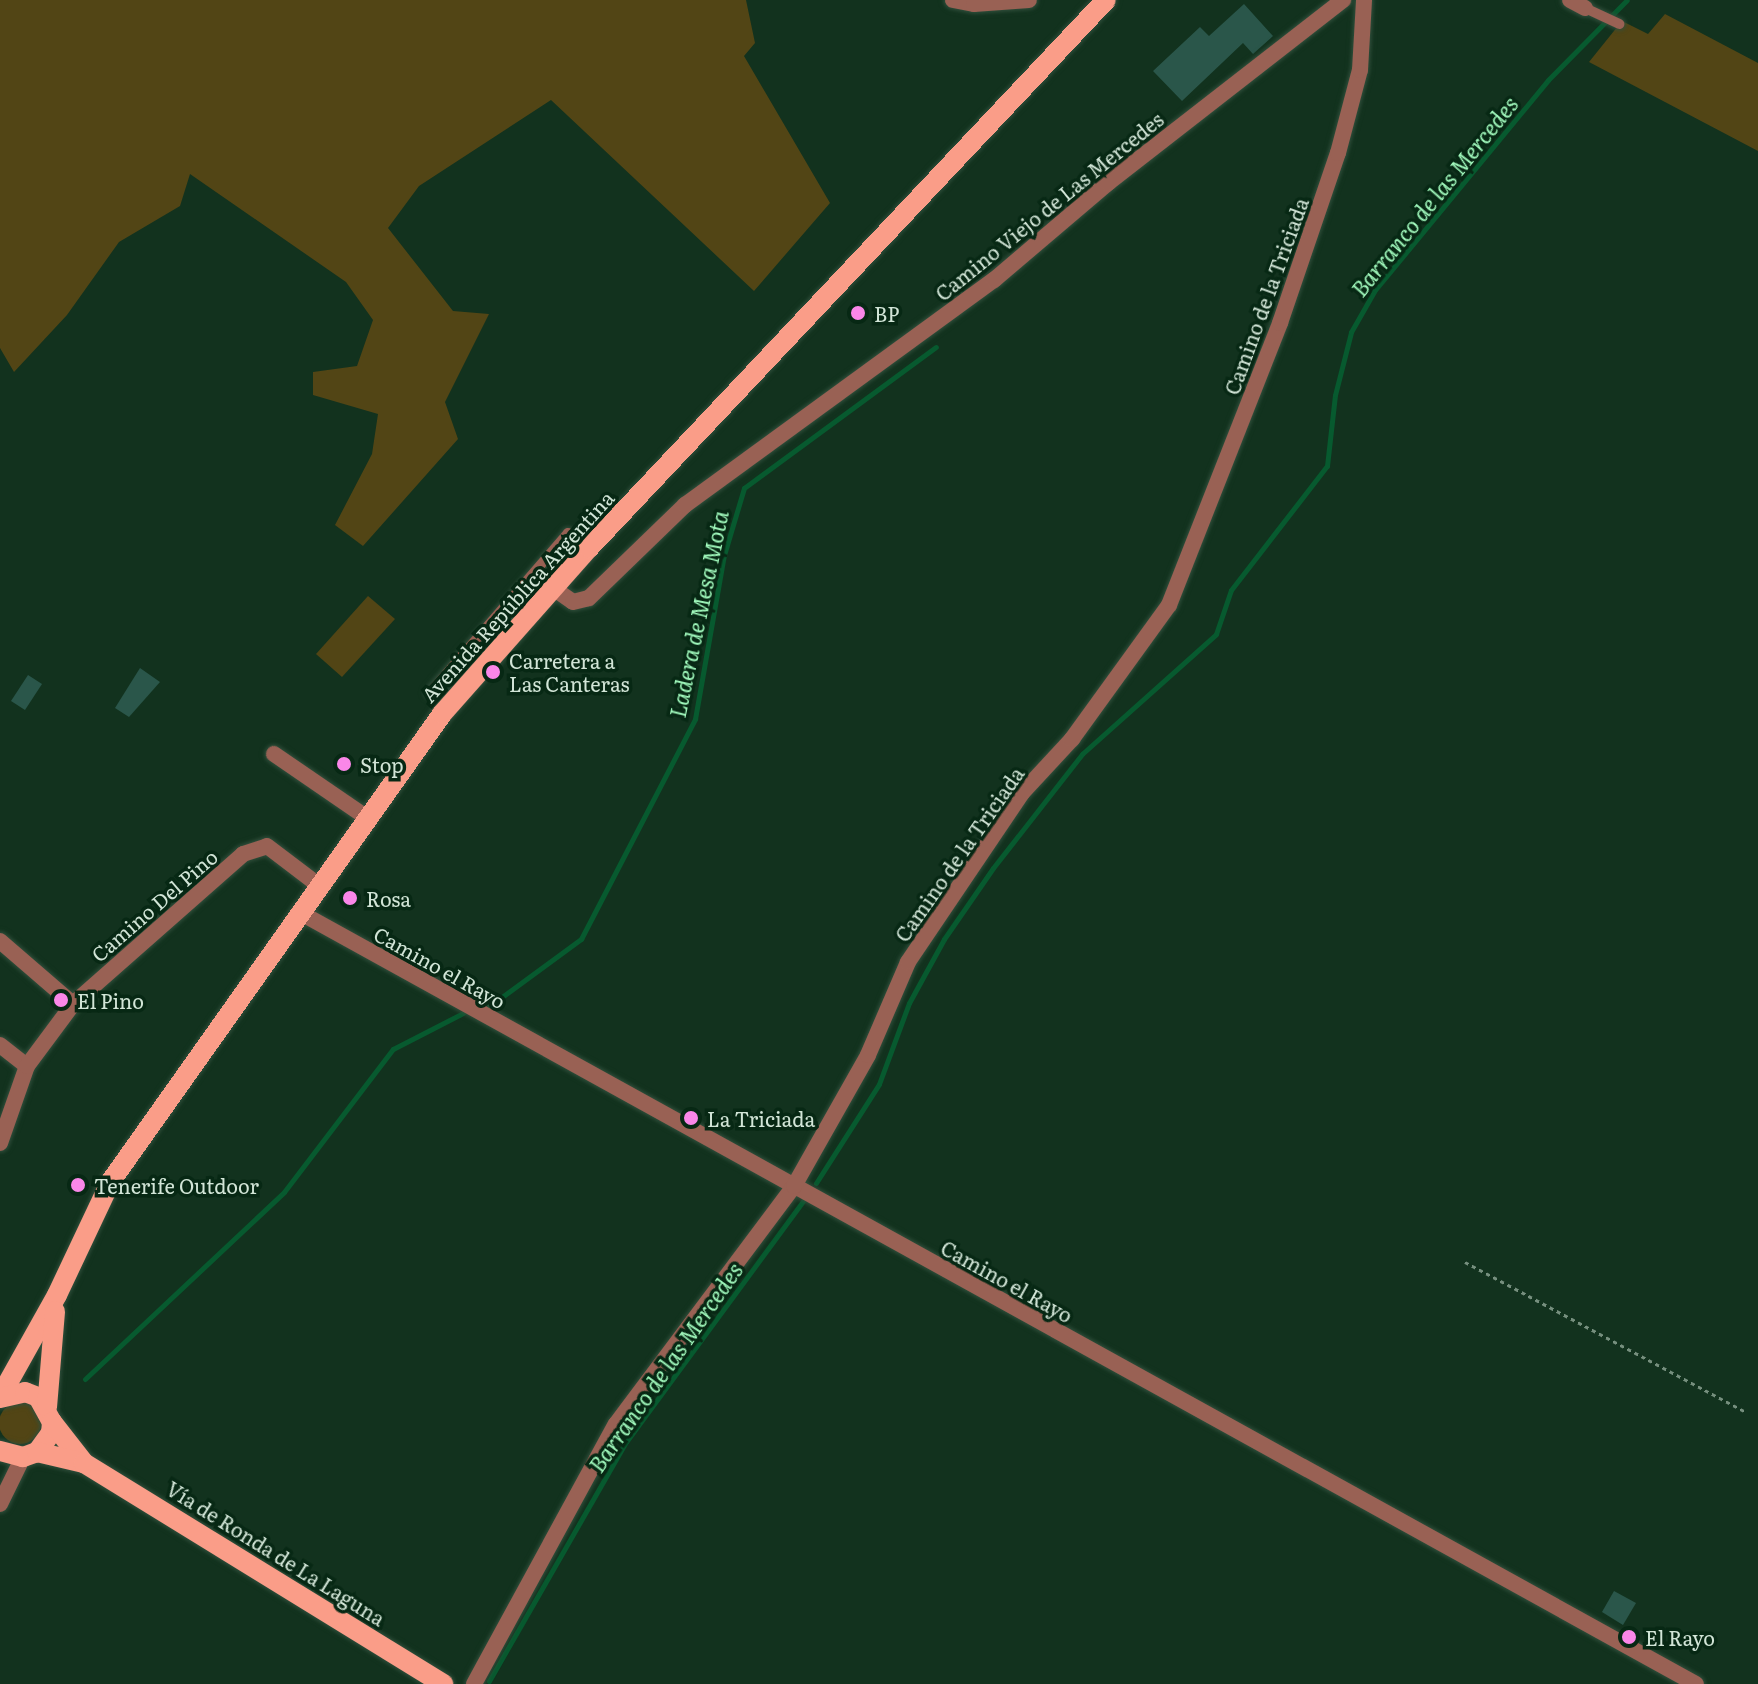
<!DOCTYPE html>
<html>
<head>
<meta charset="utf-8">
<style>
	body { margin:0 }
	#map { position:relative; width:1758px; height:1684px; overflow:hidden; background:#12321e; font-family:Literata,serif }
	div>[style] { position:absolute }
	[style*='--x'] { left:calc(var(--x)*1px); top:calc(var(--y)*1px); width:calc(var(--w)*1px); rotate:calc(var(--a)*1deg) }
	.green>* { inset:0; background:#524515 }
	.round { border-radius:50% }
	.stream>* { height:5px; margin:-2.5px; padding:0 2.5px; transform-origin:2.5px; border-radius:2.5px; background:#075a2f }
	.building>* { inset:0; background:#2a564a }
	.path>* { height:3px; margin-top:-1.5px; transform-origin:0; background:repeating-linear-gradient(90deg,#768f7e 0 4px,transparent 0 8px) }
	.roads { filter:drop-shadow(0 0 2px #314f3c) drop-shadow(0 0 2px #314f3c) }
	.service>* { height:10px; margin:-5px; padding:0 5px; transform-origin:5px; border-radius:5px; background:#996154 }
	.minor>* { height:16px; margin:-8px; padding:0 8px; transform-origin:8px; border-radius:8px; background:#996154 }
	.tertiary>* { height:16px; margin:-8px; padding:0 8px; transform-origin:8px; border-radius:8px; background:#996154 }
	.primary>* { height:20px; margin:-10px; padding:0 10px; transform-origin:10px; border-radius:10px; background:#fa9d88 }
	.dots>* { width:22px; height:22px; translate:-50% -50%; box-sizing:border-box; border:4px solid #072814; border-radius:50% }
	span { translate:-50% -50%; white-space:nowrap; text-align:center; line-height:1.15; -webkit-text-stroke:7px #072814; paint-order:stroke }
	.street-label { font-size:20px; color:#d2e5d7 }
	.poi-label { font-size:20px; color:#d2e5d7 }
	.left { translate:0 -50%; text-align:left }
	.water-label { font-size:22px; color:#a1fabd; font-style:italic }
</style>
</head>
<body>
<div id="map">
	<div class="green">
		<i style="clip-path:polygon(0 0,746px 0,755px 43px,744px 56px,830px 203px,754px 291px,551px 100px,419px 186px,388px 228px,453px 311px,489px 314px,445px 402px,458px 439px,363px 546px,335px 525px,372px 454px,378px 414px,313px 395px,313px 372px,357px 366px,373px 320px,346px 282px,190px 174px,180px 206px,119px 242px,67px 315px,14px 372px,0 348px)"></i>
		<i style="clip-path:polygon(1665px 14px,1758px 63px,1758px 151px,1589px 62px,1622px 21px,1648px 34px)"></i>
		<i style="clip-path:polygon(368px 596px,395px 619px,342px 677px,316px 654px)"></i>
		<i class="round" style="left:-1px;top:1402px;width:42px;height:42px"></i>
	</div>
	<div class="stream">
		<i style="--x:487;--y:1008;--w:117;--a:-36.3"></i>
		<i style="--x:581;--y:939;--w:248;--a:-62.6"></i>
		<i style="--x:695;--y:719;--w:167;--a:-80"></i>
		<i style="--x:724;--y:555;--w:70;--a:-73.4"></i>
		<i style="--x:744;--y:488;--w:238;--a:-36.3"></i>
		<i style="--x:816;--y:1183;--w:117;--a:-57.5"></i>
		<i style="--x:879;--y:1084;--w:86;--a:-69.7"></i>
		<i style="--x:909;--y:1003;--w:73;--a:-61.3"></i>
		<i style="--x:944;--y:939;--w:86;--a:-55.4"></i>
		<i style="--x:993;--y:868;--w:145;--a:-52"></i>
		<i style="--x:1082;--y:754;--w:180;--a:-41.8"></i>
		<i style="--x:1216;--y:634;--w:46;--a:-71.2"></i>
		<i style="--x:1231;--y:590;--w:157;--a:-52.3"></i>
		<i style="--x:1327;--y:466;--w:71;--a:-83.6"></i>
		<i style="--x:1335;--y:395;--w:65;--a:-75.7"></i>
		<i style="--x:1351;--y:332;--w:48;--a:-60.3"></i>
		<i style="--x:1375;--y:290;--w:272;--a:-50.5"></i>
		<i style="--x:1548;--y:80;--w:112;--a:-45.4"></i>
		<i style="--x:85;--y:1379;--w:273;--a:-43.2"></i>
		<i style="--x:284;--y:1192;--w:180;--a:-52.7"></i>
		<i style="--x:393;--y:1049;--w:79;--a:-27.2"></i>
		<i style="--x:489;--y:1681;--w:275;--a:-60.2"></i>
		<i style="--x:626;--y:1442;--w:300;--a:-53.7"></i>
	</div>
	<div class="building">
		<i style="clip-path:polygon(1244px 4px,1273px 36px,1253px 54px,1243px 43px,1182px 101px,1153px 71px,1200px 27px,1209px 36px)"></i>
		<i style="clip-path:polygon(140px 668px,160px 682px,129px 717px,115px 708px)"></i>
		<i style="clip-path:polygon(28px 675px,42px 684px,25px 710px,11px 701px)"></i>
		<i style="clip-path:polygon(1614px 1591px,1636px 1603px,1623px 1625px,1602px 1612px)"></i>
	</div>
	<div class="path">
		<i style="--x:1465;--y:1262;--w:319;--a:28.1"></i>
	</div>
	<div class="roads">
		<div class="service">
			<i style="--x:1585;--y:8;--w:38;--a:25"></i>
			<i style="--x:430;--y:693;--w:211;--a:-49.2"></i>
			<i style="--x:568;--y:533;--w:26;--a:36"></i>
		</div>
		<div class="minor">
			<i style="--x:953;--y:0;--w:21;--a:11"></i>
			<i style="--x:974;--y:4;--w:55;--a:-4.2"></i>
			<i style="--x:1570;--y:0;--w:17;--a:28"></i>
			<i style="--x:553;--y:588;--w:24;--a:35"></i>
			<i style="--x:573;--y:602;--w:16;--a:-14"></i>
			<i style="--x:589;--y:598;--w:134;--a:-44.1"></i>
			<i style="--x:685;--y:505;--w:382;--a:-36.1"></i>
			<i style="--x:994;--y:280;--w:150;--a:-40.4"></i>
			<i style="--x:1108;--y:183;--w:298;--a:-37.9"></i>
			<i style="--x:274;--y:754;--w:112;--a:34.4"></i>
			<i style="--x:299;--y:912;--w:1596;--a:28.93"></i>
			<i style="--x:0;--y:941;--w:96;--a:40.8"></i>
			<i style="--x:0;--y:1045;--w:34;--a:38"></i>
			<i style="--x:0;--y:1143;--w:82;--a:-70.7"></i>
			<i style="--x:27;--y:1066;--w:77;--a:-53.4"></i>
			<i style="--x:73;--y:1004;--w:227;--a:-41.4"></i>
			<i style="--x:243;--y:854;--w:25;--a:-18"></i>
			<i style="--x:267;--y:846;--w:63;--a:37.2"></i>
			<i style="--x:474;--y:1684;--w:296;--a:-61.4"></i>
			<i style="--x:616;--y:1424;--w:297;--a:-53.2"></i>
			<i style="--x:794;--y:1186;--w:150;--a:-60.5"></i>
			<i style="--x:868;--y:1055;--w:101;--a:-66.7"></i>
			<i style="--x:908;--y:962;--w:204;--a:-56"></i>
			<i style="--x:1022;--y:793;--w:74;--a:-47.2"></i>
			<i style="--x:1072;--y:739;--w:165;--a:-54.1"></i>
			<i style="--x:1169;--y:605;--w:303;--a:-68.5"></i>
			<i style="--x:1280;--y:323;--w:180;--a:-71.2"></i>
			<i style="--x:1338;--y:153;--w:86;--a:-75.2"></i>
			<i style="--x:1360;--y:70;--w:70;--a:-86.7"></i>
		</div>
		<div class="tertiary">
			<i style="--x:0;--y:1504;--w:52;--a:-63.9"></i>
		</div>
		<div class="primary">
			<i style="--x:0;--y:1397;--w:117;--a:-60.8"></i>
			<i style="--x:57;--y:1295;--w:126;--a:-64.7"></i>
			<i style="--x:111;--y:1181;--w:572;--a:-54.67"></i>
			<i style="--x:442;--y:714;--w:222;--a:-48.5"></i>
			<i style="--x:589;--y:548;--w:753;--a:-46.67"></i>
			<i style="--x:0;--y:1398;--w:26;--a:-13"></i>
			<i style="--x:25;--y:1392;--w:14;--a:21"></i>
			<i style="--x:38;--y:1397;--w:29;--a:61"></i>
			<i style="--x:52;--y:1422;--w:11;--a:95"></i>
			<i style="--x:51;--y:1433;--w:24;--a:126"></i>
			<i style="--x:37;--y:1452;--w:15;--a:160"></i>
			<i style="--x:23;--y:1457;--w:24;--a:-165"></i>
			<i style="--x:47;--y:1407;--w:96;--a:-85.2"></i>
			<i style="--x:52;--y:1422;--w:52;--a:52"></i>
			<i style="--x:37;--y:1452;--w:48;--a:13.2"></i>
			<i style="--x:84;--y:1463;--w:422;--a:31.6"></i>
		</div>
	</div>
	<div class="dots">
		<i style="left:858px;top:313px;background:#fa87e8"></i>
		<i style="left:493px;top:672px;background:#fa87e8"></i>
		<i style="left:344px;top:764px;background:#fa87e8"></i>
		<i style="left:350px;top:898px;background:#fa87e8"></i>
		<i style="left:61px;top:1000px;background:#fa87e8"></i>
		<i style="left:691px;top:1118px;background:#fa87e8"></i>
		<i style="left:78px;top:1185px;background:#fa87e8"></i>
		<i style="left:1629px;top:1637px;background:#fa87e8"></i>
	</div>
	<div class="street-label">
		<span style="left:1049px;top:206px;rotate:-39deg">Camino Viejo de Las Mercedes</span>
		<span style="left:1266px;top:296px;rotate:-70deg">Camino de la Triciada</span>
		<span style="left:517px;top:596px;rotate:-48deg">Avenida República Argentina</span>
		<span style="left:959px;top:854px;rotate:-55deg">Camino de la Triciada</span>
		<span style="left:154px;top:905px;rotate:-41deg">Camino Del Pino</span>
		<span style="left:440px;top:967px;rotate:29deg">Camino el Rayo</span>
		<span style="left:1007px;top:1281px;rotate:29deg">Camino el Rayo</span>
		<span style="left:276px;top:1553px;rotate:32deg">Vía de Ronda de La Laguna</span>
	</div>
	<div class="poi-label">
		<span class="left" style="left:874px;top:313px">BP</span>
		<span class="left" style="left:509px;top:672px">Carretera a<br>Las Canteras</span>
		<span class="left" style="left:360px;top:764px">Stop</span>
		<span class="left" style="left:366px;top:898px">Rosa</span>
		<span class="left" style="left:77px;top:1000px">El Pino</span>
		<span class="left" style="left:707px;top:1118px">La Triciada</span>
		<span class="left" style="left:94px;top:1185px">Tenerife Outdoor</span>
		<span class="left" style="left:1645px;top:1637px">El Rayo</span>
	</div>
	<div class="water-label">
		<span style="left:1434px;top:196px;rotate:-51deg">Barranco de las Mercedes</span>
		<span style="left:698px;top:614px;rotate:-78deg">Ladera de Mesa Mota</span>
		<span style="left:665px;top:1367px;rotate:-55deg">Barranco de las Mercedes</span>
	</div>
</div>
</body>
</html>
